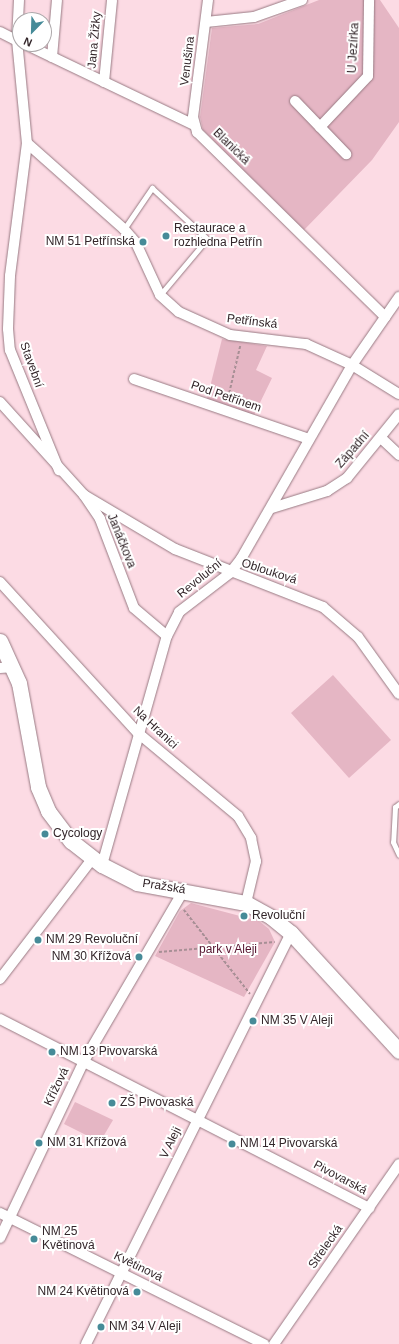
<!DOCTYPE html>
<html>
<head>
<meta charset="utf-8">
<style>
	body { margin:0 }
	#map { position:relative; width:399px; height:1344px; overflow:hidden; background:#fcdbe4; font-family:Arial,sans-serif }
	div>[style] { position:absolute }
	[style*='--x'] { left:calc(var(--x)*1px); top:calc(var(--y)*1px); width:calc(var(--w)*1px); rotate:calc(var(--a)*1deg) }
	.green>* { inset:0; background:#e5b6c4 }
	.path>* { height:1.5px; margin-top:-0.75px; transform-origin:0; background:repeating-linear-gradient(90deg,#a78f95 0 3px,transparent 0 5px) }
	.roads { filter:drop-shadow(0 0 1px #987a83) drop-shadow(0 0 1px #987a83) }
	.lane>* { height:5px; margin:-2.5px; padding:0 2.5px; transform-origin:2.5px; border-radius:2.5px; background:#fff }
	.street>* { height:10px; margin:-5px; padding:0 5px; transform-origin:5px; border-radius:5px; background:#fff }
	.secondary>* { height:15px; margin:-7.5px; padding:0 7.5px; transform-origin:7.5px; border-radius:7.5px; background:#fff }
	.dots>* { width:11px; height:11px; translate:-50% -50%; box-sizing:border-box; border:2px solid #fff; border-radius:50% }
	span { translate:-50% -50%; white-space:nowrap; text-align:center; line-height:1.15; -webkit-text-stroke:4px #fff; paint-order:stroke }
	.street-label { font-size:12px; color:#33262a }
	.poi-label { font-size:12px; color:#33262a }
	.left { translate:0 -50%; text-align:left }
	.right { translate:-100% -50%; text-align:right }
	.park-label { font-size:12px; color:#561530 }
	.north { position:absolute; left:12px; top:12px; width:40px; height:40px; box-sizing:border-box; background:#fff; border:1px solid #ada8aa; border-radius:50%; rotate:203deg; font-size:11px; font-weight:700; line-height:16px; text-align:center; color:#33262a }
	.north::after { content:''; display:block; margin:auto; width:14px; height:18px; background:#468b98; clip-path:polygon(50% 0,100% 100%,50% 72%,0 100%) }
</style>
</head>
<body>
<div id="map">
	<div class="green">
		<i style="clip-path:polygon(319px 0,380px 0,399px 28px,399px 122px,372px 160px,304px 230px,203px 130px,200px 117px,212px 28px,258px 24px)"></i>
		<i style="clip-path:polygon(222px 339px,267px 346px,256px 370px,272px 378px,254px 415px,207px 399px)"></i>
		<i style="clip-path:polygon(333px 675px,391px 740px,349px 778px,291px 713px)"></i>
		<i style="clip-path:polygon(191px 903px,259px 921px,269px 929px,275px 942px,244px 997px,155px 956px,180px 911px)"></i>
		<i style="clip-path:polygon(75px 1102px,113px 1120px,100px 1142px,64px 1124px)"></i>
	</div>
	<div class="path">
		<i style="--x:236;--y:405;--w:5;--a:-68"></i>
		<i style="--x:238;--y:400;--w:11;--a:-142"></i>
		<i style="--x:229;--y:393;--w:48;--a:-76.8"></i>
		<i style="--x:184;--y:910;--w:107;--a:51.8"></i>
		<i style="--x:159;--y:952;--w:116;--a:-4.9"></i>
	</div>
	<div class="roads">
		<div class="lane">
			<i style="--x:124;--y:229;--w:50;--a:-55.7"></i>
			<i style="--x:152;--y:188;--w:75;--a:42.8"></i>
			<i style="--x:207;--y:239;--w:73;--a:130"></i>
			<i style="--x:399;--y:804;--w:5;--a:143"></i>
			<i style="--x:395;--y:807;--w:35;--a:93"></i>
			<i style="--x:393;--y:842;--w:14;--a:65"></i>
		</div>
		<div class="street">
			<i style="--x:19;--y:0;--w:40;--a:92.9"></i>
			<i style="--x:17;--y:40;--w:103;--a:84.5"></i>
			<i style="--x:27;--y:143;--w:134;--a:97.3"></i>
			<i style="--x:10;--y:276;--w:53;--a:92.2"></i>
			<i style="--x:8;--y:329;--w:21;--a:85"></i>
			<i style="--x:10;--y:350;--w:130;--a:67.8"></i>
			<i style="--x:208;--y:0;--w:118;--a:97.3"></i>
			<i style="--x:193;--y:117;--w:16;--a:75"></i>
			<i style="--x:197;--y:132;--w:264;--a:44.5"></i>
			<i style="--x:206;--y:22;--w:48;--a:-5.9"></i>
			<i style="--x:254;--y:17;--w:51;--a:-19.5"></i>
			<i style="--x:0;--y:32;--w:22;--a:27"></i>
			<i style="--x:25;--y:44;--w:187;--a:25.6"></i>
			<i style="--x:52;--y:57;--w:57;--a:-85"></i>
			<i style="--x:104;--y:82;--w:82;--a:-84.4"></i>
			<i style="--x:295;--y:101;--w:74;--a:46.1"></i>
			<i style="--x:320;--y:127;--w:70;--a:-46.7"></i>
			<i style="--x:368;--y:76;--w:76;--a:-89.2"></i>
			<i style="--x:27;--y:143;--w:130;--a:41.6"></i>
			<i style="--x:124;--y:229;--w:18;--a:49"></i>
			<i style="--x:136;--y:243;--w:57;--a:65.2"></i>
			<i style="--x:160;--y:295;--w:25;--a:42"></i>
			<i style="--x:179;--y:312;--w:56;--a:24.3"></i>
			<i style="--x:230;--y:335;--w:77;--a:6.8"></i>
			<i style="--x:306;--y:344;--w:51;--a:24.5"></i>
			<i style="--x:352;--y:365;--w:55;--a:31.7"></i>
			<i style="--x:134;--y:379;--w:185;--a:18.9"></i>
			<i style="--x:0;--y:402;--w:125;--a:47.9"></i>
			<i style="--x:84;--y:495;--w:29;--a:56"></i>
			<i style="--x:100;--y:519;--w:95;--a:69.1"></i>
			<i style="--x:134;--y:608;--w:43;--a:40.3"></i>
			<i style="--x:381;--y:438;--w:25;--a:43"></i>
			<i style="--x:84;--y:495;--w:106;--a:30.7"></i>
			<i style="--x:175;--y:549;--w:159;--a:21.4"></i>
			<i style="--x:323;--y:607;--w:46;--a:40.6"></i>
			<i style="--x:358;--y:637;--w:70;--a:54.3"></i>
			<i style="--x:272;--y:508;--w:58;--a:-17.2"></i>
			<i style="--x:327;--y:491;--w:24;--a:-33"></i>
			<i style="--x:347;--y:478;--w:82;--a:-50.9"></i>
			<i style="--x:0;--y:582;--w:205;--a:47.6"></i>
			<i style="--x:138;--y:733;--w:130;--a:39.7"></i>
			<i style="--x:238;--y:816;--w:26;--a:59"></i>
			<i style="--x:251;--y:838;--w:24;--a:78"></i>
			<i style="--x:256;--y:861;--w:43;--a:103.4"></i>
			<i style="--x:0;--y:668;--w:14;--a:-4"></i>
			<i style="--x:102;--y:865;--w:238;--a:-74.2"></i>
			<i style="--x:167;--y:636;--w:27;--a:-63"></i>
			<i style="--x:179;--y:612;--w:64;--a:-37.4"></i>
			<i style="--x:230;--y:573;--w:18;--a:-52"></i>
			<i style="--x:241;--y:559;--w:224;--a:-60.2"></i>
			<i style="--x:352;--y:365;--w:83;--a:-55.3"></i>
			<i style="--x:0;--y:979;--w:151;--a:-52.5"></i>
			<i style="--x:0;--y:1019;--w:415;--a:27.1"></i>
			<i style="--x:0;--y:1213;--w:295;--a:26.4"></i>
			<i style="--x:0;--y:1238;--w:196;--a:-64.6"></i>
			<i style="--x:84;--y:1061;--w:198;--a:-59.7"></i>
			<i style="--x:86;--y:1344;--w:459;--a:-63.5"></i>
			<i style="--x:274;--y:1344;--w:219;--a:-55.2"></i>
		</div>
		<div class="secondary">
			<i style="--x:0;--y:641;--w:46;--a:65.7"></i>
			<i style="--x:19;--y:683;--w:106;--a:79.6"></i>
			<i style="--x:38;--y:787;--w:26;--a:67"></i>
			<i style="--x:48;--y:811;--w:38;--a:53"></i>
			<i style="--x:71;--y:841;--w:39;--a:38"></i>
			<i style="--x:102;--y:865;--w:39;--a:27"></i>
			<i style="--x:137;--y:883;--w:111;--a:10.4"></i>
			<i style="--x:246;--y:903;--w:29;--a:29"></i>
			<i style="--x:271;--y:917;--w:26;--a:39"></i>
			<i style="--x:291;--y:933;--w:160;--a:47.5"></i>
		</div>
	</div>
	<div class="dots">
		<i style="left:166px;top:236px;background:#468b98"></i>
		<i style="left:143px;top:242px;background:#468b98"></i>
		<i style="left:45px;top:834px;background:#468b98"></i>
		<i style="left:244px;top:916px;background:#468b98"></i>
		<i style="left:38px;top:940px;background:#468b98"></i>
		<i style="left:139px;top:957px;background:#468b98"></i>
		<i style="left:253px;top:1021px;background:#468b98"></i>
		<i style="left:52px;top:1052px;background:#468b98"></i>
		<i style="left:112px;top:1103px;background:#468b98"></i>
		<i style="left:39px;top:1143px;background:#468b98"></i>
		<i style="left:232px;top:1144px;background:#468b98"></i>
		<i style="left:34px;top:1239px;background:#468b98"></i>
		<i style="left:137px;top:1292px;background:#468b98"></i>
		<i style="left:101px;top:1327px;background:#468b98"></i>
	</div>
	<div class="street-label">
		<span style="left:95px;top:40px;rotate:-85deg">Jana Žižky</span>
		<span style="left:354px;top:48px;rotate:-87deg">U Jezírka</span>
		<span style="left:188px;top:61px;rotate:-83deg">Venušina</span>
		<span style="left:231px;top:147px;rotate:44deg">Blanická</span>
		<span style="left:252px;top:322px;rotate:7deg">Petřínská</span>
		<span style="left:31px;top:365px;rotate:70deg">Stavební</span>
		<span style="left:226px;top:397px;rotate:19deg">Pod Petřínem</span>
		<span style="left:353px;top:450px;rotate:-49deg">Západní</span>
		<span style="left:121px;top:541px;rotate:68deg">Janáčkova</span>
		<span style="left:269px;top:572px;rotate:18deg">Oblouková</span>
		<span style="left:200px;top:579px;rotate:-39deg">Revoluční</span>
		<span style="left:155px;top:728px;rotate:43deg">Na Hranici</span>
		<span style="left:164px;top:887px;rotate:9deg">Pražská</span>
		<span style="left:57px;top:1087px;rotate:-64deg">Křížová</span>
		<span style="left:171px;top:1143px;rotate:-64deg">V Aleji</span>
		<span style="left:340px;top:1178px;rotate:28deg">Pivovarská</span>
		<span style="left:326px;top:1247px;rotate:-55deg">Střelecká</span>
		<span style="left:138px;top:1267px;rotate:26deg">Květinová</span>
	</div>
	<div class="poi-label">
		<span class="left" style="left:174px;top:236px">Restaurace a<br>rozhledna Petřín</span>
		<span class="right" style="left:135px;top:242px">NM 51 Petřínská</span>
		<span class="left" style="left:53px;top:834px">Cycology</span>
		<span class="left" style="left:252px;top:916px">Revoluční</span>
		<span class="left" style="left:46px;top:940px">NM 29 Revoluční</span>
		<span class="right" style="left:131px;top:957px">NM 30 Křížová</span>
		<span class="left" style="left:261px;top:1021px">NM 35 V Aleji</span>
		<span class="left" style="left:60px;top:1052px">NM 13 Pivovarská</span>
		<span class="left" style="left:120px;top:1103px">ZŠ Pivovaská</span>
		<span class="left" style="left:47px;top:1143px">NM 31 Křížová</span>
		<span class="left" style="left:240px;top:1144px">NM 14 Pivovarská</span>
		<span class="left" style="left:42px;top:1239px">NM 25<br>Květinová</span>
		<span class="right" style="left:129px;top:1292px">NM 24 Květinová</span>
		<span class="left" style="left:109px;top:1327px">NM 34 V Aleji</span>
	</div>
	<div class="park-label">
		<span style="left:228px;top:950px">park v Aleji</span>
	</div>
	<div class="north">N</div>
</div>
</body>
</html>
